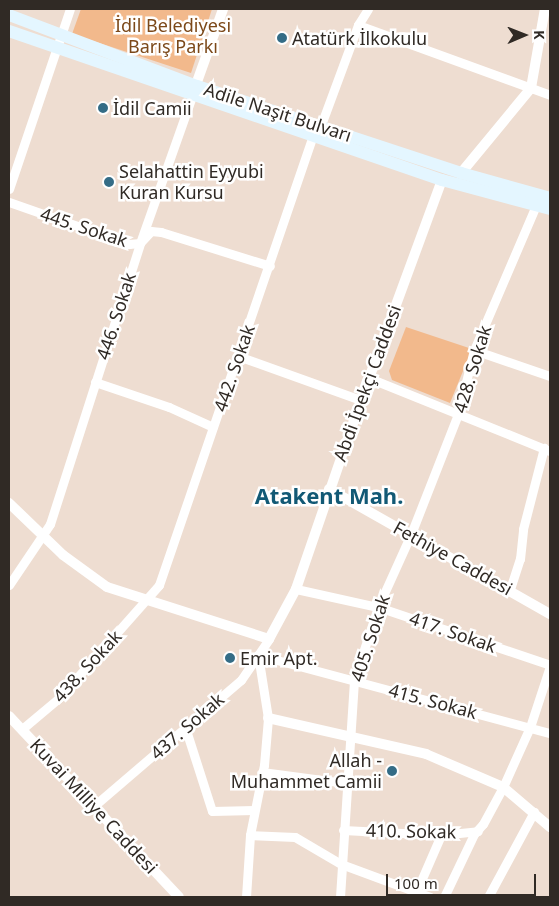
<!DOCTYPE html>
<meta charset="utf-8">
<style>
body{margin:0}
#map{position:relative;width:559px;height:906px;overflow:hidden;background:#eeddd1;font-family:"Noto Sans",sans-serif}
div>[style]{position:absolute}
.green>*{inset:0;background:#f2b98c}
.minor>*{height:9px;margin:-4.5px;padding:0 4.5px;transform-origin:4.5px;border-radius:4.5px;background:#fff}
.tertiary>*{height:10px;margin:-5px;padding:0 5px;transform-origin:5px;border-radius:5px;background:#fff}
.secondary>*{height:12px;margin:-6px;padding:0 6px;transform-origin:6px;border-radius:6px;background:#e4f6ff}
.dots>*{width:14px;height:14px;translate:-50% -50%;box-sizing:border-box;border:2px solid #fff;border-radius:50%}
span{translate:-50% -50%;white-space:nowrap;text-align:center;line-height:1.15;-webkit-text-stroke:5px #fff;paint-order:stroke}
.park-label{font-size:18px;color:#7c491a}
.poi-label{font-size:18px;color:#302a25}
.left{translate:0 -50%;text-align:left}
.right{translate:-100% -50%;text-align:right}
.street-label{font-size:18px;color:#302a25}
.district-label{font-size:22px;color:#125975;font-weight:700}
.frame{position:absolute;inset:0;border:10px solid #302a25;pointer-events:none}
.north{position:absolute;left:499px;top:10px;width:50px;height:50px;-webkit-text-stroke:4px #fff;paint-order:stroke;rotate:89deg;font-size:14px;font-weight:700;line-height:20px;text-align:center;color:#302a25}
.north::after{content:'';display:block;margin:auto;width:18px;height:22px;background:#302a25;clip-path:polygon(50% 0,100% 100%,50% 72%,0 100%)}
.scale{position:absolute;left:386px;top:874px;width:150px;height:22px;box-sizing:border-box;border:2px solid #302a25;border-top:0;padding-left:6px;font-size:15px;line-height:18px;white-space:nowrap;color:#302a25;-webkit-text-stroke:4px #fff;paint-order:stroke}
</style>
<div id="map">
<div class="green">
<i style="clip-path:polygon(81px 9px,212px 9px,191px 73px,72px 34px)"></i>
<i style="clip-path:polygon(406px 327px,472px 349px,450px 403px,392px 380px,389px 371px)"></i>
</div>
<div class="minor">
<i style="left:358px;top:25px;width:204px;rotate:20deg"></i>
<i style="left:321px;top:125px;width:107px;rotate:-69.7deg"></i>
<i style="left:358px;top:25px;width:19px;rotate:-58deg"></i>
<i style="left:9px;top:189px;width:190px;rotate:-71.3deg"></i>
<i style="left:9px;top:202px;width:127px;rotate:19.3deg"></i>
<i style="left:129px;top:244px;width:11px;rotate:-5deg"></i>
<i style="left:140px;top:243px;width:16px;rotate:-47deg"></i>
<i style="left:151px;top:231px;width:10px;rotate:6deg"></i>
<i style="left:161px;top:232px;width:114px;rotate:17.3deg"></i>
<i style="left:474px;top:350px;width:80px;rotate:18.9deg"></i>
<i style="left:238px;top:356px;width:131px;rotate:19.7deg"></i>
<i style="left:369px;top:378px;width:195px;rotate:22deg"></i>
<i style="left:95px;top:382px;width:78px;rotate:18.7deg"></i>
<i style="left:169px;top:407px;width:48px;rotate:24.4deg"></i>
<i style="left:9px;top:585px;width:73px;rotate:-56.1deg"></i>
<i style="left:50px;top:524px;width:295px;rotate:-72.2deg"></i>
<i style="left:140px;top:243px;width:156px;rotate:-70.5deg"></i>
<i style="left:296px;top:589px;width:84px;rotate:12.4deg"></i>
<i style="left:378px;top:607px;width:182px;rotate:18.6deg"></i>
<i style="left:510px;top:589px;width:32px;rotate:-72deg"></i>
<i style="left:520px;top:559px;width:30px;rotate:-84deg"></i>
<i style="left:523px;top:529px;width:84px;rotate:-75.5deg"></i>
<i style="left:185px;top:727px;width:88px;rotate:72.2deg"></i>
<i style="left:212px;top:811px;width:42px;rotate:-1.4deg"></i>
<i style="left:22px;top:729px;width:48px;rotate:-40deg"></i>
<i style="left:59px;top:698px;width:151px;rotate:-48.5deg"></i>
<i style="left:159px;top:585px;width:476px;rotate:-71.1deg"></i>
<i style="left:262px;top:772px;width:85px;rotate:7.5deg"></i>
<i style="left:95px;top:805px;width:192px;rotate:-40.6deg"></i>
<i style="left:241px;top:680px;width:50px;rotate:-55.7deg"></i>
<i style="left:343px;top:830px;width:98px;rotate:2.9deg"></i>
<i style="left:441px;top:835px;width:37px;rotate:-6deg"></i>
<i style="left:250px;top:835px;width:45px;rotate:2.5deg"></i>
<i style="left:295px;top:837px;width:53px;rotate:30.4deg"></i>
<i style="left:341px;top:864px;width:95px;rotate:20.3deg"></i>
<i style="left:246px;top:897px;width:62px;rotate:-86.3deg"></i>
<i style="left:250px;top:835px;width:71px;rotate:-78.7deg"></i>
<i style="left:264px;top:765px;width:47px;rotate:-85.1deg"></i>
<i style="left:268px;top:718px;width:64px;rotate:-99deg"></i>
<i style="left:258px;top:655px;width:302px;rotate:15deg"></i>
<i style="left:340px;top:897px;width:217px;rotate:-86.3deg"></i>
<i style="left:354px;top:680px;width:77px;rotate:-71.8deg"></i>
<i style="left:378px;top:607px;width:80px;rotate:-65.7deg"></i>
<i style="left:411px;top:534px;width:129px;rotate:-68.6deg"></i>
<i style="left:458px;top:414px;width:66px;rotate:-76deg"></i>
<i style="left:474px;top:350px;width:158px;rotate:-66.8deg"></i>
<i style="left:414px;top:897px;width:68px;rotate:-66.5deg"></i>
<i style="left:444px;top:897px;width:70px;rotate:-64.5deg"></i>
<i style="left:474px;top:834px;width:13px;rotate:-48deg"></i>
<i style="left:483px;top:824px;width:42px;rotate:-61.6deg"></i>
<i style="left:503px;top:787px;width:66px;rotate:-65.8deg"></i>
<i style="left:530px;top:727px;width:64px;rotate:-71.8deg"></i>
<i style="left:488px;top:897px;width:97px;rotate:-61.6deg"></i>
</div>
<div class="tertiary">
<i style="left:193px;top:93px;width:89px;rotate:-70.3deg"></i>
<i style="left:461px;top:173px;width:110px;rotate:-50.5deg"></i>
<i style="left:531px;top:88px;width:80px;rotate:-80deg"></i>
<i style="left:329px;top:489px;width:254px;rotate:29.5deg"></i>
<i style="left:9px;top:503px;width:75px;rotate:43.9deg"></i>
<i style="left:63px;top:555px;width:54px;rotate:36deg"></i>
<i style="left:107px;top:587px;width:170px;rotate:17.8deg"></i>
<i style="left:269px;top:639px;width:57px;rotate:-61.6deg"></i>
<i style="left:296px;top:589px;width:200px;rotate:-71deg"></i>
<i style="left:361px;top:400px;width:234px;rotate:-69.8deg"></i>
<i style="left:9px;top:716px;width:248px;rotate:46.8deg"></i>
<i style="left:268px;top:718px;width:162px;rotate:12.8deg"></i>
<i style="left:426px;top:754px;width:84px;rotate:23.2deg"></i>
<i style="left:503px;top:787px;width:62px;rotate:40.4deg"></i>
</div>
<div class="secondary">
<i style="left:9px;top:15px;width:201px;rotate:20.7deg"></i>
<i style="left:197px;top:86px;width:278px;rotate:18.2deg"></i>
<i style="left:461px;top:173px;width:92px;rotate:15.7deg"></i>
<i style="left:9px;top:31px;width:458px;rotate:19deg"></i>
<i style="left:442px;top:180px;width:112px;rotate:15deg"></i>
</div>
<div class="dots">
<i style="left:282px;top:38px;background:#346c86"></i>
<i style="left:103px;top:108px;background:#346c86"></i>
<i style="left:109px;top:182px;background:#346c86"></i>
<i style="left:230px;top:658px;background:#346c86"></i>
<i style="left:392px;top:771px;background:#346c86"></i>
</div>
<div class="park-label">
<span style="left:173px;top:36px">İdil Belediyesi<br>Barış Parkı</span>
</div>
<div class="poi-label">
<span class="left" style="left:292px;top:38px">Atatürk İlkokulu</span>
<span class="left" style="left:113px;top:108px">İdil Camii</span>
<span class="left" style="left:119px;top:182px">Selahattin Eyyubi<br>Kuran Kursu</span>
<span class="left" style="left:240px;top:658px">Emir Apt.</span>
<span class="right" style="left:382px;top:771px">Allah -<br>Muhammet Camii</span>
</div>
<div class="street-label">
<span style="left:278px;top:112px;rotate:18deg">Adile Naşit Bulvarı</span>
<span style="left:84px;top:227px;rotate:18deg">445. Sokak</span>
<span style="left:116px;top:316px;rotate:-72deg">446. Sokak</span>
<span style="left:234px;top:368px;rotate:-71deg">442. Sokak</span>
<span style="left:472px;top:369px;rotate:-73deg">428. Sokak</span>
<span style="left:367px;top:383px;rotate:-70deg">Abdi İpekçi Caddesi</span>
<span style="left:453px;top:558px;rotate:29deg">Fethiye Caddesi</span>
<span style="left:453px;top:632px;rotate:19deg">417. Sokak</span>
<span style="left:370px;top:638px;rotate:-72deg">405. Sokak</span>
<span style="left:87px;top:666px;rotate:-47deg">438. Sokak</span>
<span style="left:433px;top:701px;rotate:15deg">415. Sokak</span>
<span style="left:187px;top:726px;rotate:-41deg">437. Sokak</span>
<span style="left:94px;top:806px;rotate:47deg">Kuvai Milliye Caddesi</span>
<span style="left:411px;top:831px;rotate:1deg">410. Sokak</span>
</div>
<div class="district-label">
<span style="left:329px;top:496px">Atakent Mah.</span>
</div>
<div class="frame"></div>
<div class="north">K</div>
<div class="scale">100 m</div>
</div>
